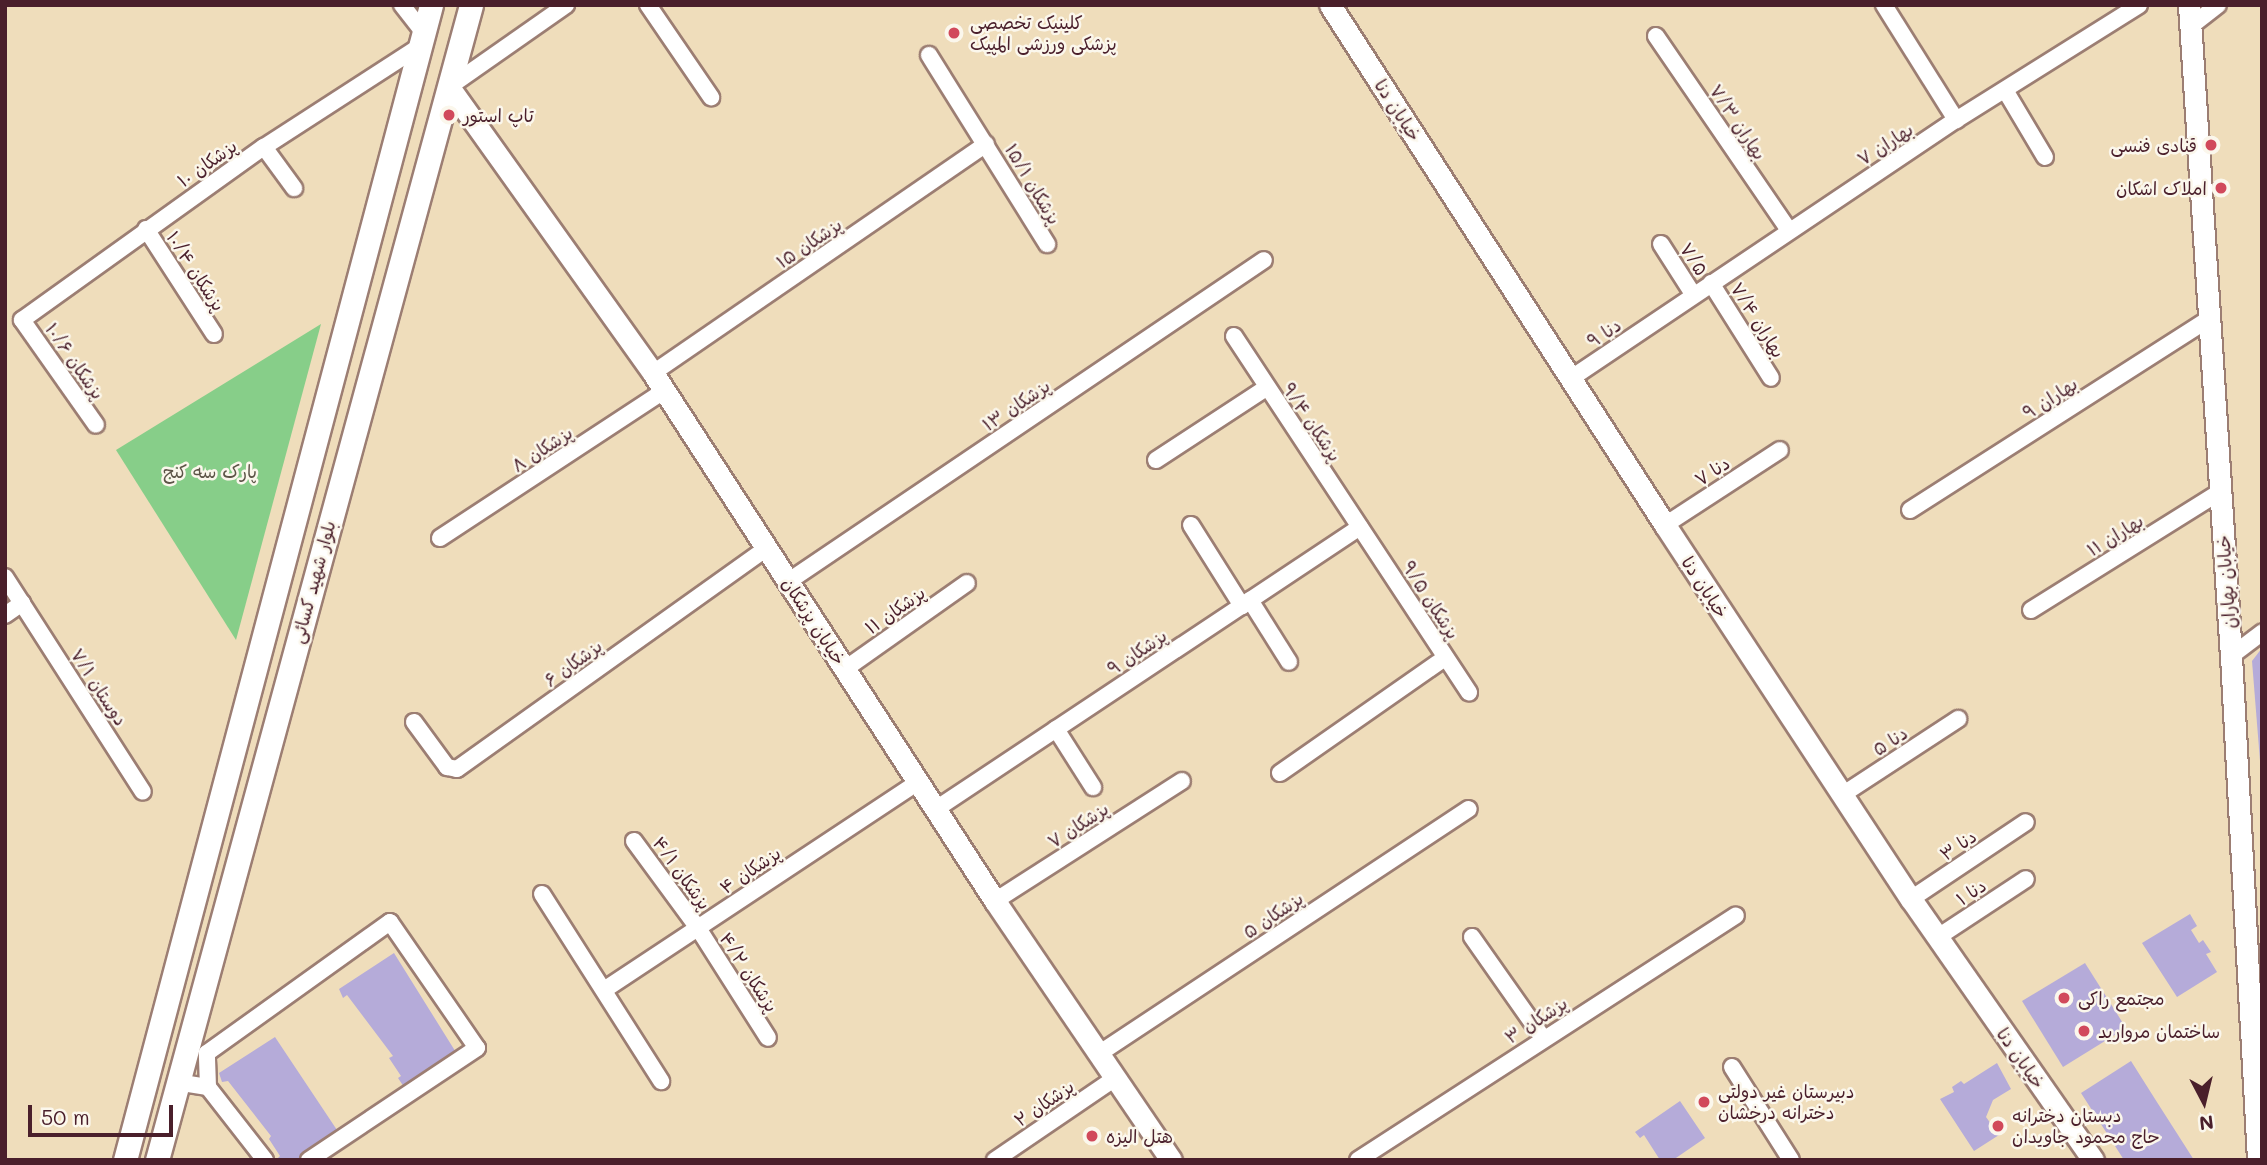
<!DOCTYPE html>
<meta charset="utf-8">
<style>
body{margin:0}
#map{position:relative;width:2267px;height:1165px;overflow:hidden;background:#efddbb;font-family:Mali,"Playpen Sans Arabic",sans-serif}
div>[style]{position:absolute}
.green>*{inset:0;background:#87ce89}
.building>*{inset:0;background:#b5abd9}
.roads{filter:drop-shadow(2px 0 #9c7e73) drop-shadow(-2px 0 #9c7e73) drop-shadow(0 2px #9c7e73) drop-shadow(0 -2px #9c7e73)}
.minor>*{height:16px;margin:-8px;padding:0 8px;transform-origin:8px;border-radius:8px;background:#fff}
.tertiary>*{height:21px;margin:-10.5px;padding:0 10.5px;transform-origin:10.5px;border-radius:10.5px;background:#fff}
.secondary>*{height:23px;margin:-11.5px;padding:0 11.5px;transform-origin:11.5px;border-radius:11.5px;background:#fff}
.dots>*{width:19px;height:19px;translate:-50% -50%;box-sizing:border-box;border:4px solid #fbf7ec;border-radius:50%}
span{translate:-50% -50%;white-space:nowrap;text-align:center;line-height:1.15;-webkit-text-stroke:5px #fbf7ec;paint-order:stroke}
.poi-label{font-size:18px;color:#4a1f2b}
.left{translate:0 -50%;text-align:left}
.right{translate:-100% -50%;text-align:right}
.street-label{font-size:18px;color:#4a1f2b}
.park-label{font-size:18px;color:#5c5447}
.frame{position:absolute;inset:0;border:7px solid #4a1f2b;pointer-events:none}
.north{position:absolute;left:2169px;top:1067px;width:70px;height:70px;-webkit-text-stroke:5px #fbf7ec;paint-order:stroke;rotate:173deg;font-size:19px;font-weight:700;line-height:28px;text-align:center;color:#4a1f2b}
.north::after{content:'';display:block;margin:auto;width:24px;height:32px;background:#4a1f2b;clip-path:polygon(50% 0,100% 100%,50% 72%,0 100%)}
.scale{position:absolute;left:28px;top:1105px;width:145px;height:32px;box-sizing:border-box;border:4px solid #4a1f2b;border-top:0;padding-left:9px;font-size:21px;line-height:24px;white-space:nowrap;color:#4a1f2b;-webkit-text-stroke:5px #fbf7ec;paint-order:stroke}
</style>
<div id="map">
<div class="green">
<i style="clip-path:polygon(321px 324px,236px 640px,116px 450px)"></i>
</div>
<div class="building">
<i style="clip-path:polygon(2262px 648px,2262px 760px,2260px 761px,2252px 661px)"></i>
<i style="clip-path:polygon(2190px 914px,2197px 926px,2191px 930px,2199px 943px,2203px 940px,2211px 952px,2206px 954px,2217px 972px,2177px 997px,2142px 943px)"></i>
<i style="clip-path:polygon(394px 953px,457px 1054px,404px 1087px,398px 1078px,401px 1076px,389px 1058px,393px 1056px,347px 995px,343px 998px,339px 989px)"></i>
<i style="clip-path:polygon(2085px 963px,2126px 1028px,2063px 1067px,2022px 1001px)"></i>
<i style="clip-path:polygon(275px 1037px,339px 1133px,297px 1160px,276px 1160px,280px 1156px,269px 1139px,271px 1136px,228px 1081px,222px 1082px,219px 1073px)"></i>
<i style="clip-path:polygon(2131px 1061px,2155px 1099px,2194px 1160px,2124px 1160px,2081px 1093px)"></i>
<i style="clip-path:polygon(1997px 1063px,2011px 1089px,1993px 1100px,1986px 1117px,1999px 1135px,1974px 1151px,1940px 1099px,1954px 1092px,1952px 1087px,1961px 1081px,1964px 1084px)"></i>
<i style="clip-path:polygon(1680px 1101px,1705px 1138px,1673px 1160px,1660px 1160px,1644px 1135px,1640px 1138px,1635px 1132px)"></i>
</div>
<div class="roads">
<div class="minor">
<i style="left:402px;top:5px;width:36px;rotate:52deg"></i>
<i style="left:648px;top:5px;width:112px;rotate:55.6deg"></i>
<i style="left:1884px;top:5px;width:136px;rotate:57.9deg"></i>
<i style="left:2191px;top:26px;width:34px;rotate:-38deg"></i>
<i style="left:1656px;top:36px;width:235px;rotate:55.6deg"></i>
<i style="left:929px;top:55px;width:223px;rotate:58deg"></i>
<i style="left:449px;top:87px;width:143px;rotate:-35deg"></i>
<i style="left:2005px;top:90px;width:78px;rotate:59.2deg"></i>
<i style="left:264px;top:147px;width:51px;rotate:53.8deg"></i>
<i style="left:146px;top:229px;width:125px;rotate:57.1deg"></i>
<i style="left:1661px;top:244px;width:59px;rotate:57.4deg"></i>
<i style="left:1711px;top:283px;width:112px;rotate:57.7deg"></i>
<i style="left:22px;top:320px;width:297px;rotate:-35.6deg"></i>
<i style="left:264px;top:147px;width:186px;rotate:-32.9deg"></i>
<i style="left:22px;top:320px;width:128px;rotate:54.8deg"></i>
<i style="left:1234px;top:336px;width:427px;rotate:56.6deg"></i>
<i style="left:653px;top:373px;width:404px;rotate:-34.5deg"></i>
<i style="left:1573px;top:377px;width:461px;rotate:-33.9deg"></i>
<i style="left:1956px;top:120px;width:216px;rotate:-32.1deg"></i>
<i style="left:1156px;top:460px;width:131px;rotate:-33.2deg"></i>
<i style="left:1910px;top:510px;width:356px;rotate:-32.6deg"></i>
<i style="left:1191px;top:525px;width:96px;rotate:57.8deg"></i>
<i style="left:1665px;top:525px;width:137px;rotate:-33.1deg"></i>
<i style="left:440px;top:538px;width:268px;rotate:-33.3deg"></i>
<i style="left:5px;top:577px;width:255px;rotate:57.3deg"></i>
<i style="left:789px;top:581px;width:573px;rotate:-34.05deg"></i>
<i style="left:1250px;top:600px;width:73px;rotate:57.8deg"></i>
<i style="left:2031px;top:610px;width:223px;rotate:-32deg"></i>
<i style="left:5px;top:615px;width:21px;rotate:-35deg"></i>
<i style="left:2231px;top:656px;width:39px;rotate:-37deg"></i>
<i style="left:845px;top:669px;width:149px;rotate:-35.2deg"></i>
<i style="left:414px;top:722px;width:56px;rotate:53.7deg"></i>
<i style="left:447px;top:767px;width:10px;rotate:11deg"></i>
<i style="left:457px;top:769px;width:381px;rotate:-35.5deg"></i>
<i style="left:1056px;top:729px;width:69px;rotate:57.5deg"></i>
<i style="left:1280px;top:773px;width:201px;rotate:-34.9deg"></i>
<i style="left:1842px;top:795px;width:139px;rotate:-33.2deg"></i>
<i style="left:936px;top:809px;width:509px;rotate:-33.63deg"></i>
<i style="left:634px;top:841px;width:108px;rotate:53.7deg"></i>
<i style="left:698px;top:928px;width:130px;rotate:57.5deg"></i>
<i style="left:542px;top:894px;width:222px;rotate:57.5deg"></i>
<i style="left:1911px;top:899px;width:138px;rotate:-33.8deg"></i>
<i style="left:995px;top:901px;width:222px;rotate:-32.7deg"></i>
<i style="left:1472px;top:937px;width:123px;rotate:54.9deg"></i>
<i style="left:1938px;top:937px;width:105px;rotate:-33.4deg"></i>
<i style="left:604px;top:990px;width:377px;rotate:-33.5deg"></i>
<i style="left:1100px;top:1053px;width:442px;rotate:-33.5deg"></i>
<i style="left:1732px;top:1067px;width:110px;rotate:57.6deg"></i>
<i style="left:176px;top:1082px;width:32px;rotate:9deg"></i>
<i style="left:265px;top:1160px;width:93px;rotate:-128deg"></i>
<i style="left:208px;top:1087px;width:34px;rotate:-92deg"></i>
<i style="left:207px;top:1053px;width:225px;rotate:-35.6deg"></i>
<i style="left:390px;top:922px;width:153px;rotate:55.4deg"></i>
<i style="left:477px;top:1048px;width:202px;rotate:146.3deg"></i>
<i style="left:995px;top:1160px;width:145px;rotate:-34.3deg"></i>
<i style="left:1358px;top:1160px;width:450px;rotate:-32.9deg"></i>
</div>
<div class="tertiary">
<i style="left:1330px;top:5px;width:619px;rotate:57.21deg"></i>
<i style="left:1665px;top:525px;width:448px;rotate:56.7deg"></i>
<i style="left:1911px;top:899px;width:318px;rotate:55.1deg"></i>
<i style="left:2189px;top:5px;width:652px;rotate:86.31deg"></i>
<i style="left:2231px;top:656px;width:505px;rotate:86.93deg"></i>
<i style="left:449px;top:87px;width:351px;rotate:54.5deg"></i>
<i style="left:653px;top:373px;width:629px;rotate:57.07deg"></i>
<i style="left:995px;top:901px;width:313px;rotate:55.8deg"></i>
</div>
<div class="secondary">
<i style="left:125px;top:1160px;width:1195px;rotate:-75.16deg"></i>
<i style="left:157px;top:1160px;width:1197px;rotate:-74.79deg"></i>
</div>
</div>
<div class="dots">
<i style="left:954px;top:33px;background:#d1495b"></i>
<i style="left:449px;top:115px;background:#d1495b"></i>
<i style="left:2211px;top:145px;background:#d1495b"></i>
<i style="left:2221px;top:188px;background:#d1495b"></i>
<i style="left:2064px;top:998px;background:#d1495b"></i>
<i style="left:2084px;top:1031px;background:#d1495b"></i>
<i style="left:1704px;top:1102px;background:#d1495b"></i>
<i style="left:1998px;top:1126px;background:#d1495b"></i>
<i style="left:1092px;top:1136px;background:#d1495b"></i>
</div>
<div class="poi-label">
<span class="left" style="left:970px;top:33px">کلینیک تخصصی<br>پزشکی ورزشی المپیک</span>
<span class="left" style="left:463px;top:115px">تاپ استور</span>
<span class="right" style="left:2197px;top:145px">قنادی فنسی</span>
<span class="right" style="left:2207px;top:188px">املاک اشکان</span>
<span class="left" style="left:2078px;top:998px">مجتمع راکی</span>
<span class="left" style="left:2098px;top:1031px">ساختمان مروارید</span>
<span class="left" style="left:1718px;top:1102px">دبیرستان غیر دولتی<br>دخترانه درخشان</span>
<span class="left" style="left:2012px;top:1126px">دبستان دخترانه<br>حاج محمود جاویدان</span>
<span class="left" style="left:1106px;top:1136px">هتل الیزه</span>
</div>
<div class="street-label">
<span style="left:1398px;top:110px;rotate:57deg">خیابان دنا</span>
<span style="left:1738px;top:122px;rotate:56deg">۷/۳ بهاران</span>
<span style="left:1885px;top:144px;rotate:-33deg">۷ بهاران</span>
<span style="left:207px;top:163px;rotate:-35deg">۱۰ پزشکان</span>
<span style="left:1033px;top:184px;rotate:59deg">۱۵/۱ پزشکان</span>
<span style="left:809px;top:243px;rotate:-34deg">۱۵ پزشکان</span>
<span style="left:1694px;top:259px;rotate:57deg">۷/۵</span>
<span style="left:196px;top:271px;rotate:57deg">۱۰/۴ پزشکان</span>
<span style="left:1758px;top:320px;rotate:58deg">۷/۴ بهاران</span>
<span style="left:1604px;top:333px;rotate:-34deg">۹ دنا</span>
<span style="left:75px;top:361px;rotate:55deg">۱۰/۶ پزشکان</span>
<span style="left:2050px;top:398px;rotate:-33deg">۹ بهاران</span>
<span style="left:1016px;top:405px;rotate:-34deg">۱۳ پزشکان</span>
<span style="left:1312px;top:422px;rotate:56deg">۹/۴ پزشکان</span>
<span style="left:542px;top:449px;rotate:-33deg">۸ پزشکان</span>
<span style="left:1712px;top:471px;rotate:-33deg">۷ دنا</span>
<span style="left:2115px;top:535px;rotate:-32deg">۱۱ بهاران</span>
<span style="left:313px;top:582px;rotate:-75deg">بلوار شهید کسائی</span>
<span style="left:2226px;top:582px;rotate:-94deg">خیابان بهاران</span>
<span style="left:1705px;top:587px;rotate:57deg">خیابان دنا</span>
<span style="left:1431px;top:600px;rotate:57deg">۹/۵ پزشکان</span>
<span style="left:895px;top:610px;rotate:-35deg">۱۱ پزشکان</span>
<span style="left:814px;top:621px;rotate:57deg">خیابان پزشکان</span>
<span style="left:1137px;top:652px;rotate:-34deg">۹ پزشکان</span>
<span style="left:573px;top:663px;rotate:-36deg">۶ پزشکان</span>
<span style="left:99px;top:687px;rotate:57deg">۷/۱ دوستان</span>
<span style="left:1890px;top:741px;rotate:-33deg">۵ دنا</span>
<span style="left:1078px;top:825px;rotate:-33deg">۷ پزشکان</span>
<span style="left:1958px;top:845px;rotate:-34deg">۳ دنا</span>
<span style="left:750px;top:870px;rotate:-34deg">۴ پزشکان</span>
<span style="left:682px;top:873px;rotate:54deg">۴/۱ پزشکان</span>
<span style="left:1971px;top:892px;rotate:-34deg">۱ دنا</span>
<span style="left:1273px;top:915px;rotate:-34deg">۵ پزشکان</span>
<span style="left:749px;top:972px;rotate:57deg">۴/۲ پزشکان</span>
<span style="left:1536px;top:1020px;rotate:-33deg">۳ پزشکان</span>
<span style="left:2021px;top:1058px;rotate:55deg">خیابان دنا</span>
<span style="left:1044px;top:1103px;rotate:-34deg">۲ پزشکان</span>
</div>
<div class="park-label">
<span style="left:210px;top:471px">پارک سه کنج</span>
</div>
<div class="frame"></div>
<div class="north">N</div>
<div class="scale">50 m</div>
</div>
